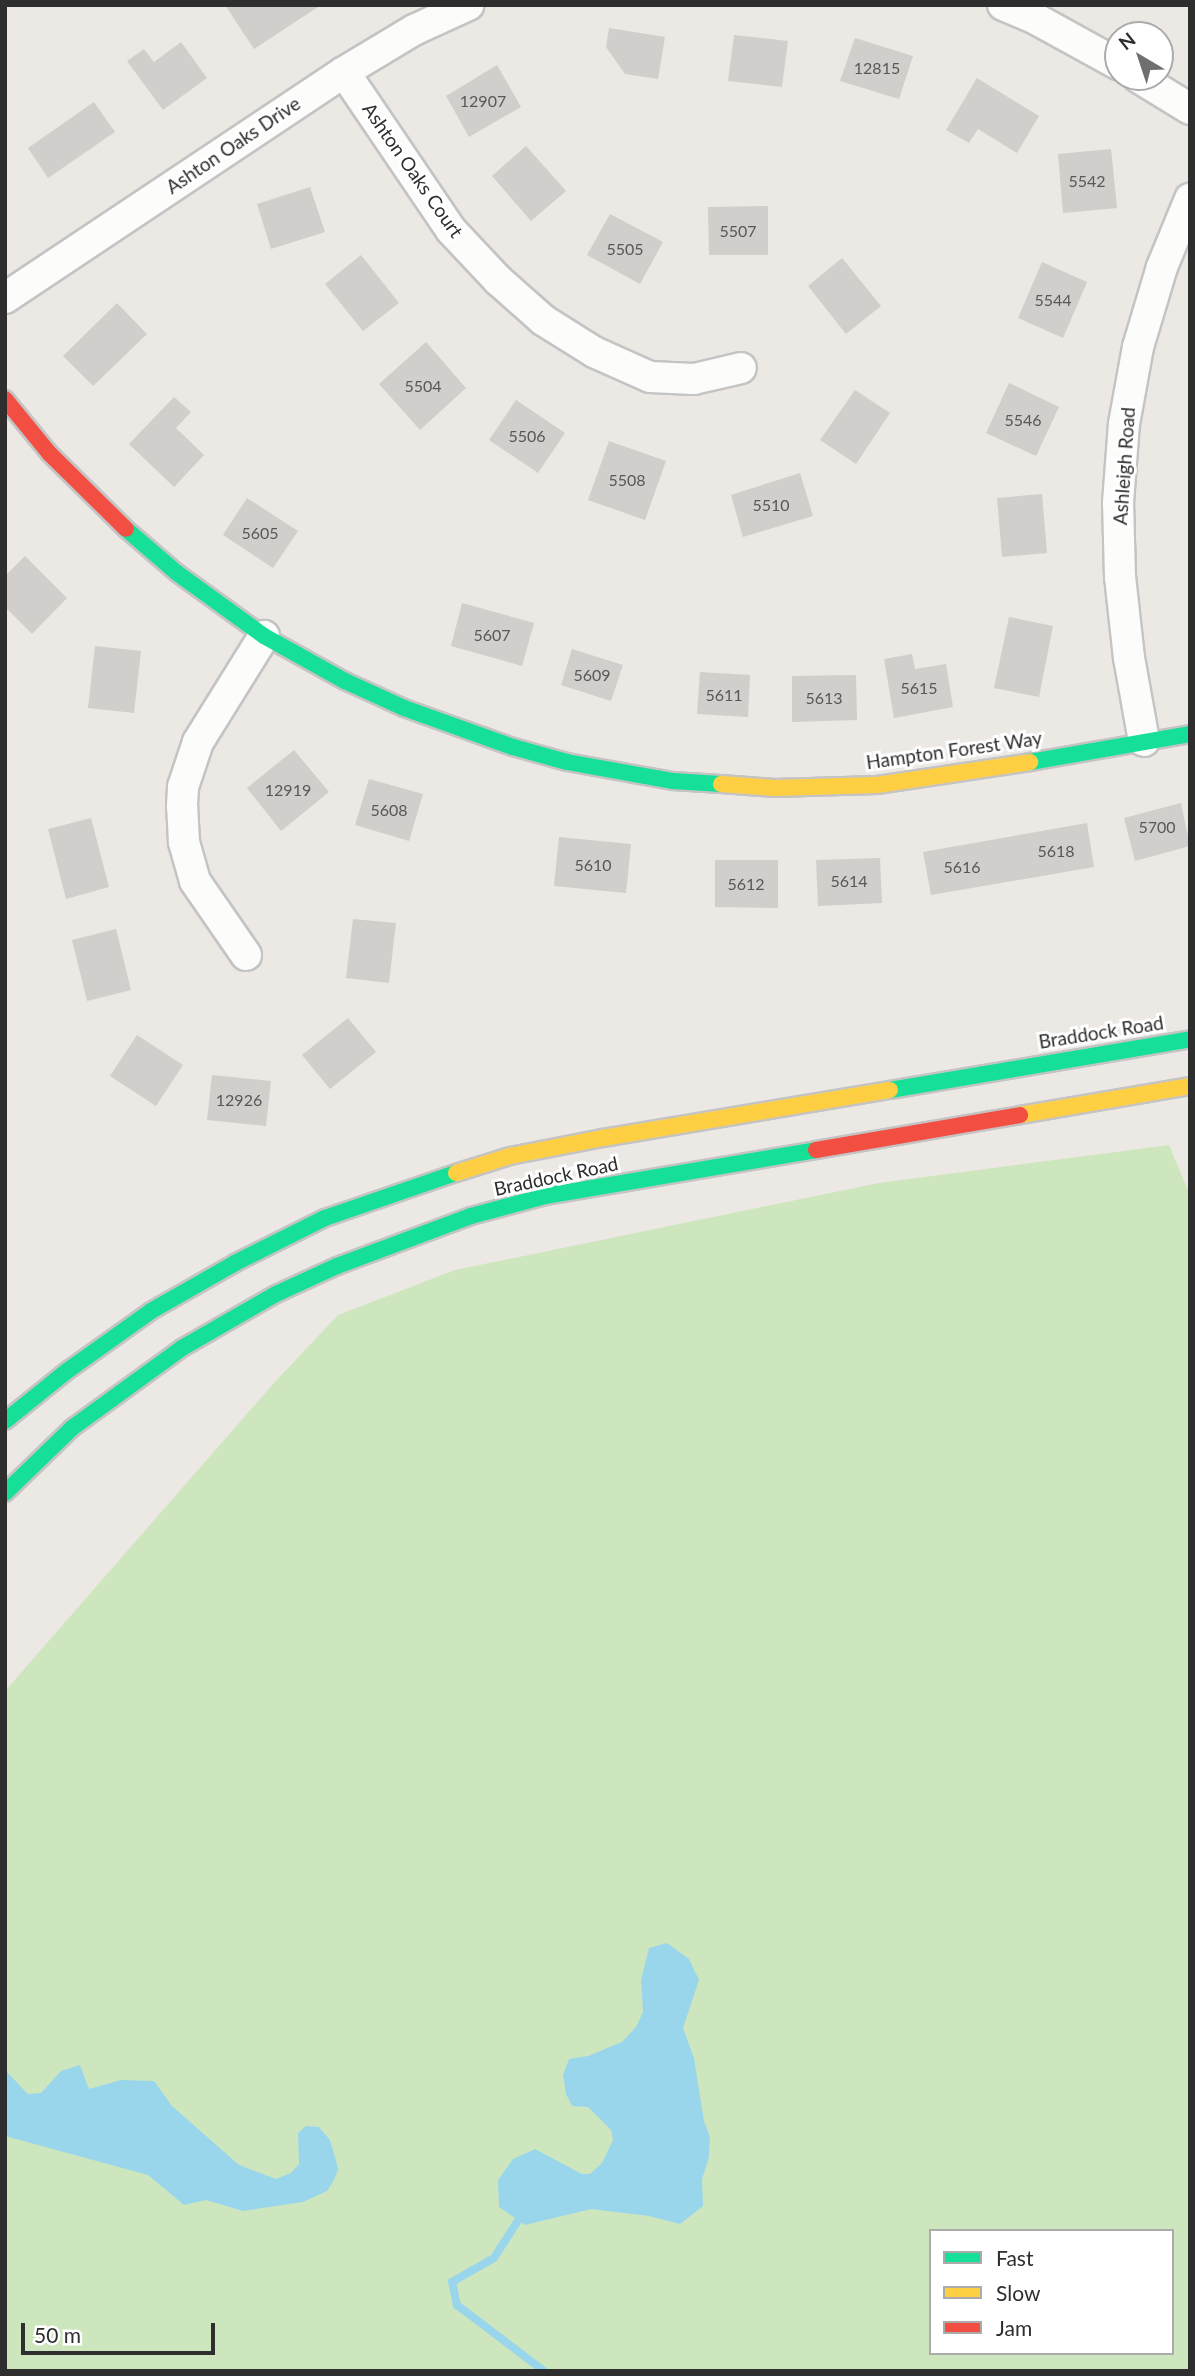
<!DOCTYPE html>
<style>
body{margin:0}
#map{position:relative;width:1195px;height:2376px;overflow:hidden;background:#ece8e4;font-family:Lato,sans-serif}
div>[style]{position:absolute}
.green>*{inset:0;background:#cee6be}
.water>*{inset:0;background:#99d6ec}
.stream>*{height:8px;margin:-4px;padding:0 4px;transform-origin:4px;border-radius:4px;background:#99d6ec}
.building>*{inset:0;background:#d1cecb}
.roads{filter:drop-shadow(2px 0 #c5c4c5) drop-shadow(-2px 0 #c5c4c5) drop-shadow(0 2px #c5c4c5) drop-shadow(0 -2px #c5c4c5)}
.street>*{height:30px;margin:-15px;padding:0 15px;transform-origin:15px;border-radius:15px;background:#fcfcfb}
.fast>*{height:16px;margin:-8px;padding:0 8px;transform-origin:8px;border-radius:8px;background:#16e098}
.slow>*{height:16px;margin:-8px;padding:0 8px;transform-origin:8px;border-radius:8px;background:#ffcf43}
.jam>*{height:16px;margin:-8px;padding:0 8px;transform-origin:8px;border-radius:8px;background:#f24e42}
span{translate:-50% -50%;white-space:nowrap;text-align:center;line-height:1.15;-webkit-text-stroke:6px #fff;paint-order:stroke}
.number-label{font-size:16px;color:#585857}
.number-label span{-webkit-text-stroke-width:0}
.street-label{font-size:19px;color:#2e2e2e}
.frame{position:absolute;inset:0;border:7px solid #2e2e2e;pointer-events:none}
.legend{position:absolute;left:929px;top:2229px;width:245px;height:126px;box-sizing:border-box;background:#fff;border:2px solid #ababab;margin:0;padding:9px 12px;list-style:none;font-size:21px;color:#2e2e2e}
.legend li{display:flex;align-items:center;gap:14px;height:35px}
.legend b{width:35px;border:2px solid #ababab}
.north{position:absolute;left:1104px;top:21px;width:70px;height:70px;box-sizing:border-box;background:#fff;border:2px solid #ababab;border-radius:50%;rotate:321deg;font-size:19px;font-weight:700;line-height:28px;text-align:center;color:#2e2e2e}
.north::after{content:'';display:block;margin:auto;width:24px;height:32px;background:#706f6e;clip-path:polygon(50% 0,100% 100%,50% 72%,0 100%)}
.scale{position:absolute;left:21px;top:2323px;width:194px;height:32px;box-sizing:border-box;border:4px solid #2e2e2e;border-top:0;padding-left:9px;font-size:21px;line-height:24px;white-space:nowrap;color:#2e2e2e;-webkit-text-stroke:5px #fff;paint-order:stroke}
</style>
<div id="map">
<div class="green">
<i style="clip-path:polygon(evenodd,1169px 1145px,1190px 1195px,1190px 2371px,5px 2371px,5px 1691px,273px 1384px,338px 1315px,455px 1270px,879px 1183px,1169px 1145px,931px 2231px,1172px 2231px,1172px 2353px,931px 2353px,931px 2231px)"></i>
</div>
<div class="water">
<i style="clip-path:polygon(667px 1943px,689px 1959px,699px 1980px,683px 2028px,694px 2058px,704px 2121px,710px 2137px,709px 2157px,702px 2179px,703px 2206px,680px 2224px,649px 2216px,591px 2209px,525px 2225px,499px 2207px,498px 2180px,513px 2159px,535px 2149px,582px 2174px,590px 2174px,602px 2163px,613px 2140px,611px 2130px,588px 2107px,572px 2106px,566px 2094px,563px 2075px,569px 2059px,588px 2056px,622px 2042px,636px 2027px,643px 2012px,641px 1980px,649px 1948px)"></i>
<i style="clip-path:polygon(80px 2065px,89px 2089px,121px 2080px,154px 2081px,172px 2106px,239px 2165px,276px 2179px,291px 2173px,299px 2164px,298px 2133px,306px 2126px,319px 2127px,330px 2140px,336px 2160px,338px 2170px,334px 2180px,327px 2191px,303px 2202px,243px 2211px,206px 2200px,184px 2205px,148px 2175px,5px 2136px,5px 2070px,28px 2094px,41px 2093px,61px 2071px)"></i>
</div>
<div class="stream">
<i style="left:519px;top:2219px;width:46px;rotate:122.7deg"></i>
<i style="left:494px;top:2258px;width:48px;rotate:150.3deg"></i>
<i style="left:452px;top:2282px;width:24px;rotate:78deg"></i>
<i style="left:457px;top:2305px;width:109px;rotate:37.2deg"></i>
</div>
<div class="building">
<i style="clip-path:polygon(225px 5px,321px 5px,254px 49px)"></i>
<i style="clip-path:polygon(609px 28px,665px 37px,658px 79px,625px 74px,606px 47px)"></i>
<i style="clip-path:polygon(734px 35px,788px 41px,782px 87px,728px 81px)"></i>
<i style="clip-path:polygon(855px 38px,913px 56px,899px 99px,840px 81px)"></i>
<i style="clip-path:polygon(181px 42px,207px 78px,163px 110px,127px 61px,144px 49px,154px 62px)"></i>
<i style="clip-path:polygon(497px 65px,521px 107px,469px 137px,446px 96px)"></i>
<i style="clip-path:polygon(977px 78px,1039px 116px,1017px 153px,978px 129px,969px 143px,946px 130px)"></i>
<i style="clip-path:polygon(94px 102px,115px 132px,48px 178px,28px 148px)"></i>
<i style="clip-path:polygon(526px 146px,566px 191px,531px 221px,492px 176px)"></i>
<i style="clip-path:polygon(1111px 149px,1117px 208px,1063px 213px,1058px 154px)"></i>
<i style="clip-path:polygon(310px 187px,325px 232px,271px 249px,257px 204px)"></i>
<i style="clip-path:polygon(768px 206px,768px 255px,709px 255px,708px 207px)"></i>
<i style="clip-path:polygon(610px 214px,663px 242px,640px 284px,587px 255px)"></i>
<i style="clip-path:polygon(361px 255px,399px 303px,363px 331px,325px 284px)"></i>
<i style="clip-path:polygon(842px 258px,881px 306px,846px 334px,808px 286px)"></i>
<i style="clip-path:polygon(1042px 262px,1087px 282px,1063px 338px,1018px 318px)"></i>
<i style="clip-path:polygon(117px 303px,147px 334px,93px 386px,63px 356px)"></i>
<i style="clip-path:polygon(426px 342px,466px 388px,420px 430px,379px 384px)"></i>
<i style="clip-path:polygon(1009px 383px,1059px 407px,1036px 456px,986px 433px)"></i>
<i style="clip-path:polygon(855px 390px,890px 413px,856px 464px,820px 440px)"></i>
<i style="clip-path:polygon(174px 397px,191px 412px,176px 428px,204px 455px,174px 487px,129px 444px)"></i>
<i style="clip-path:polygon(516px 400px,565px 433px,538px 473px,489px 440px)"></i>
<i style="clip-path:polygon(609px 441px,666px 461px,645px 520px,588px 500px)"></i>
<i style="clip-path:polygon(800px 473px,813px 516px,743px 537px,731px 495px)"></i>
<i style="clip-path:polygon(1042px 494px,1047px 553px,1002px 557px,997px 498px)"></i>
<i style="clip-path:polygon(247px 498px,298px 531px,273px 568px,223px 535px)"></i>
<i style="clip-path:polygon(25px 556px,67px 598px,32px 634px,5px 607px,5px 576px)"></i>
<i style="clip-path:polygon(462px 603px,534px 623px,522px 666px,451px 646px)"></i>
<i style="clip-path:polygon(1009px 617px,1053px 626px,1039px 697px,994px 688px)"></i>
<i style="clip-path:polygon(95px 646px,141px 651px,134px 713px,88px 708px)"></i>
<i style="clip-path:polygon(572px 649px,623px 665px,611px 701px,561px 685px)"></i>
<i style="clip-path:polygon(912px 654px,915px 669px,946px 664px,953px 707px,894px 718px,884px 659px)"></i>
<i style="clip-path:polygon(700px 672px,750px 675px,748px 717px,697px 714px)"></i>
<i style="clip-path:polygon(856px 675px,857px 720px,792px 722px,792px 676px)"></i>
<i style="clip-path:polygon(294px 750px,329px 792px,281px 831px,247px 788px)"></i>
<i style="clip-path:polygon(369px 779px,423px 794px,409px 841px,355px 825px)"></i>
<i style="clip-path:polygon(1181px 803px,1190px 846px,1135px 861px,1124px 818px)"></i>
<i style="clip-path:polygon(91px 818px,109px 887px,66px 899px,48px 829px)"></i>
<i style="clip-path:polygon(1087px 823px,1094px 867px,931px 895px,923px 852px)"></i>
<i style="clip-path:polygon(559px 837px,631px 844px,626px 893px,554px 886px)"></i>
<i style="clip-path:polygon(880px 858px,882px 903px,818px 906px,816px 860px)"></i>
<i style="clip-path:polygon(715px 860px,778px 860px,778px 908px,715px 907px)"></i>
<i style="clip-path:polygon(353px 919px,396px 923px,389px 983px,346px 978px)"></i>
<i style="clip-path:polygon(116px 929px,131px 990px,87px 1001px,72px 940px)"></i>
<i style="clip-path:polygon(348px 1018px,376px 1052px,330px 1089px,302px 1055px)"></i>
<i style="clip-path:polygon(137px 1035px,183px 1065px,156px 1106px,110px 1076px)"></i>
<i style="clip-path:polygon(212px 1075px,271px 1081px,266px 1126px,207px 1120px)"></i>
</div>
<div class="roads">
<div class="street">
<i style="left:1003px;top:5px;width:36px;rotate:23deg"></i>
<i style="left:1036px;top:19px;width:94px;rotate:28.8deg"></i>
<i style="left:344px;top:72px;width:191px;rotate:55.9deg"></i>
<i style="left:451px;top:230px;width:69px;rotate:46.8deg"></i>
<i style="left:498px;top:280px;width:60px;rotate:41.6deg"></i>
<i style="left:543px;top:320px;width:60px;rotate:32.1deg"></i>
<i style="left:594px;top:352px;width:61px;rotate:24.1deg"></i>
<i style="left:650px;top:377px;width:44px;rotate:2.6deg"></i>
<i style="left:694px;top:379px;width:48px;rotate:-13.2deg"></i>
<i style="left:1138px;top:77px;width:61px;rotate:31.6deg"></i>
<i style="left:5px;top:298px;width:407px;rotate:-33.7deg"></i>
<i style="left:344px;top:72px;width:82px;rotate:-31deg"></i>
<i style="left:414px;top:30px;width:60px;rotate:-24.8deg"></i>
<i style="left:1144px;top:741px;width:84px;rotate:-100.2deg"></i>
<i style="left:1129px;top:658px;width:81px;rotate:-96.3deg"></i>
<i style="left:1120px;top:577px;width:74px;rotate:-91.5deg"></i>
<i style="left:1118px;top:503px;width:79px;rotate:-85.7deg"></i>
<i style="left:1124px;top:424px;width:78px;rotate:-79.7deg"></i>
<i style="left:1138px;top:347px;width:84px;rotate:-73.3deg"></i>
<i style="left:1162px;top:267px;width:74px;rotate:-67.6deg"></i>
<i style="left:246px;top:955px;width:90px;rotate:-124.6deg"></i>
<i style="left:195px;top:881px;width:41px;rotate:-105.8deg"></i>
<i style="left:184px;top:842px;width:36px;rotate:-93deg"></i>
<i style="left:182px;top:806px;width:19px;rotate:-87deg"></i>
<i style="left:183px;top:787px;width:47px;rotate:-71.6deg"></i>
<i style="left:198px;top:742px;width:125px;rotate:-58.1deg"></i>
</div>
<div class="fast">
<i style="left:126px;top:529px;width:67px;rotate:40.8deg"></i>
<i style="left:177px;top:573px;width:107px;rotate:35.9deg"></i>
<i style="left:264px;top:636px;width:93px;rotate:29.1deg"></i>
<i style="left:345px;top:681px;width:65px;rotate:24.6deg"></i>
<i style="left:404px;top:708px;width:116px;rotate:19.7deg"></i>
<i style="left:513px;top:747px;width:56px;rotate:15.5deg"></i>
<i style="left:567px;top:762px;width:108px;rotate:10.2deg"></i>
<i style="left:673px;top:781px;width:48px;rotate:3.6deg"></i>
<i style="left:1030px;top:762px;width:162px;rotate:-9.9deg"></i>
<i style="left:890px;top:1090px;width:304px;rotate:-9.6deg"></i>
<i style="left:5px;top:1421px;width:80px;rotate:-38.9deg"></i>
<i style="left:67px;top:1371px;width:103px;rotate:-35.5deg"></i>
<i style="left:151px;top:1311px;width:97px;rotate:-29.7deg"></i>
<i style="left:235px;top:1263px;width:101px;rotate:-26.6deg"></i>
<i style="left:325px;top:1218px;width:139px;rotate:-19deg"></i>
<i style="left:5px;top:1493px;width:93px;rotate:-44.1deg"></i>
<i style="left:72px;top:1428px;width:136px;rotate:-36deg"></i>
<i style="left:182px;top:1348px;width:108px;rotate:-29.9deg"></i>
<i style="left:276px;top:1294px;width:67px;rotate:-24.7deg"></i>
<i style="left:337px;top:1266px;width:143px;rotate:-20.5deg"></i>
<i style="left:471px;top:1216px;width:77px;rotate:-15.1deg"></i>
<i style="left:545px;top:1196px;width:275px;rotate:-9.6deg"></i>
</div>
<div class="slow">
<i style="left:721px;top:784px;width:54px;rotate:4.2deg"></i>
<i style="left:775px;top:788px;width:102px;rotate:-1.7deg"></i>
<i style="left:877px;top:785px;width:155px;rotate:-8.5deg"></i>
<i style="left:1020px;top:1115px;width:172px;rotate:-9.7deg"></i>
<i style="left:456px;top:1173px;width:57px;rotate:-17.5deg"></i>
<i style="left:510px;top:1156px;width:95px;rotate:-11deg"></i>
<i style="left:603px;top:1138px;width:291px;rotate:-9.5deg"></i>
</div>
<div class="jam">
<i style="left:5px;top:399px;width:70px;rotate:50.8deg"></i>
<i style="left:49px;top:453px;width:108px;rotate:44.6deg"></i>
<i style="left:816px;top:1150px;width:207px;rotate:-9.7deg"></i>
</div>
</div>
<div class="number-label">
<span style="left:877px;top:68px">12815</span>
<span style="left:483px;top:101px">12907</span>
<span style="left:1087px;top:181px">5542</span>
<span style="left:738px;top:231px">5507</span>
<span style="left:625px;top:249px">5505</span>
<span style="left:1053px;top:300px">5544</span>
<span style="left:423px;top:386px">5504</span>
<span style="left:1023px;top:420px">5546</span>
<span style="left:527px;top:436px">5506</span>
<span style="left:627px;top:480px">5508</span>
<span style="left:771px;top:505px">5510</span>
<span style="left:260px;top:533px">5605</span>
<span style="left:492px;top:635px">5607</span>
<span style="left:592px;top:675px">5609</span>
<span style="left:919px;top:688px">5615</span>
<span style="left:724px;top:695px">5611</span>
<span style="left:824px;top:698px">5613</span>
<span style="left:288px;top:790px">12919</span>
<span style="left:389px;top:810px">5608</span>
<span style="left:1157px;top:827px">5700</span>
<span style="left:1056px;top:851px">5618</span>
<span style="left:593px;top:865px">5610</span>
<span style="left:962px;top:867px">5616</span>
<span style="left:849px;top:881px">5614</span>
<span style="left:746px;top:884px">5612</span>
<span style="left:239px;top:1100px">12926</span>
</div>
<div class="street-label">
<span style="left:233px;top:145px;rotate:-34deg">Ashton Oaks Drive</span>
<span style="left:413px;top:170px;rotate:55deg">Ashton Oaks Court</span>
<span style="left:1124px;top:466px;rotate:-86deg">Ashleigh Road</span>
<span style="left:954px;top:750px;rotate:-8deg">Hampton Forest Way</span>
<span style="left:1101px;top:1032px;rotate:-9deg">Braddock Road</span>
<span style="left:556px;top:1176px;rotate:-12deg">Braddock Road</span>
</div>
<div class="frame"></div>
<ul class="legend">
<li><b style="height:9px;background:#16e098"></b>Fast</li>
<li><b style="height:9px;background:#ffcf43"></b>Slow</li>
<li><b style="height:9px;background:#f24e42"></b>Jam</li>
</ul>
<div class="north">N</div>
<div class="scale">50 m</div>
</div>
